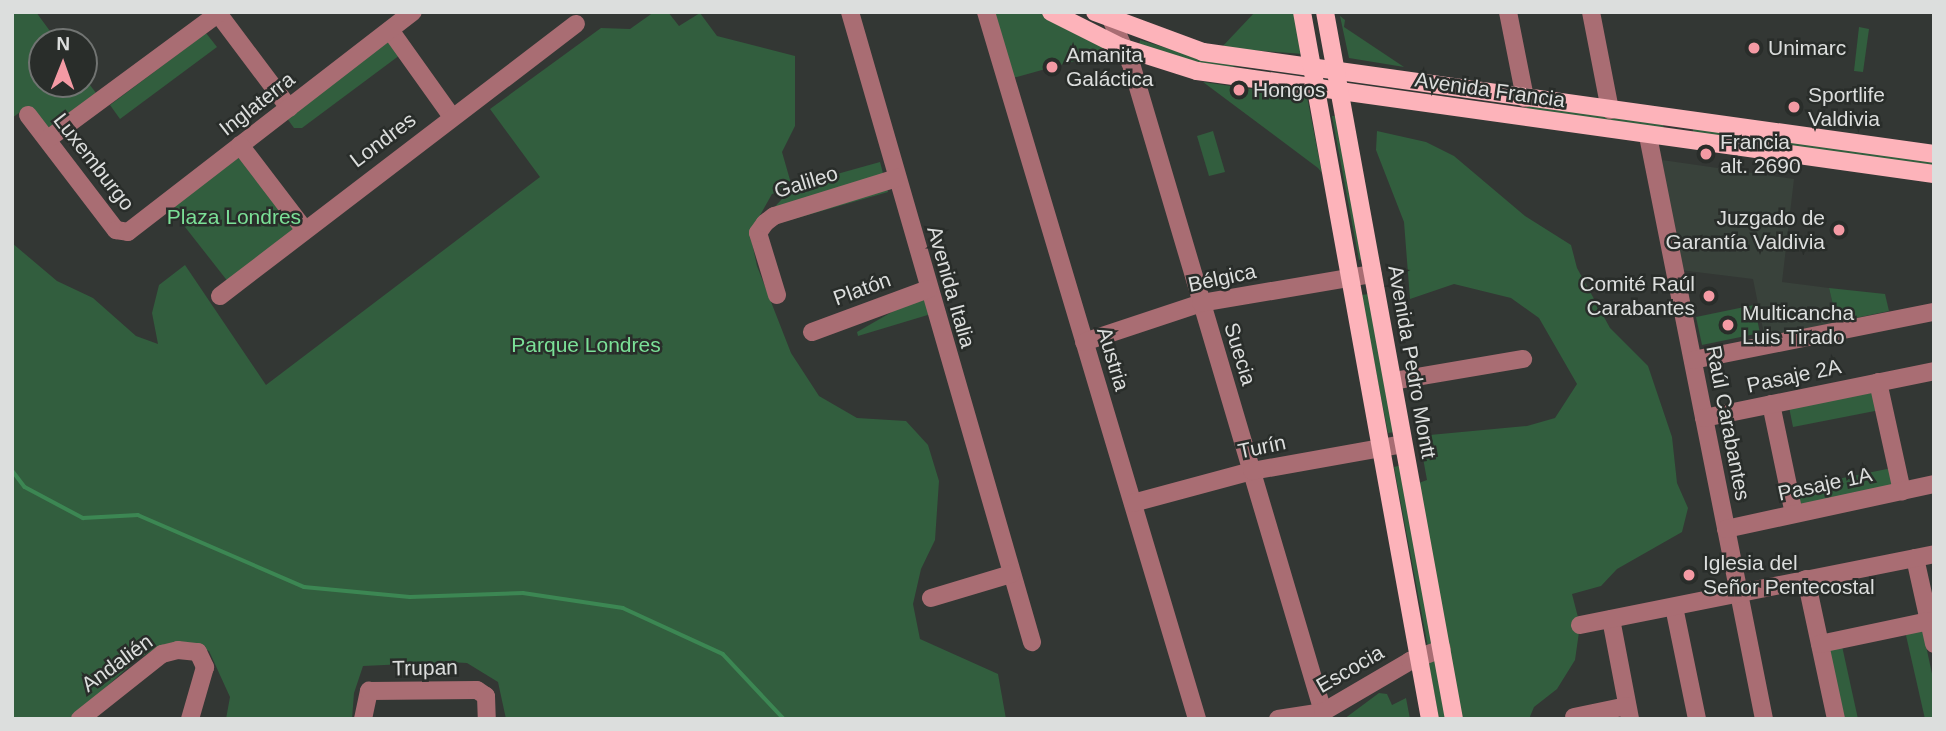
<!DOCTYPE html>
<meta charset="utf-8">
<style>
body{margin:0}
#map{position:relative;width:1946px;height:731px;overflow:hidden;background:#333734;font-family:Helvetica,sans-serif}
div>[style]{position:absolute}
.built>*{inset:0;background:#39423b}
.green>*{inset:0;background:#325e3e}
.stream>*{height:3.5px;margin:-1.75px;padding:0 1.75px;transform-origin:1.75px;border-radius:1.75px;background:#3c8753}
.minor>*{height:18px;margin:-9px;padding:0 9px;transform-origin:9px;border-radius:9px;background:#a96d73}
.major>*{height:18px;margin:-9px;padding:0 9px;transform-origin:9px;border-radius:9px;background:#fdb3ba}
.dots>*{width:19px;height:19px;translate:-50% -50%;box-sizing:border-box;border:4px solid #292d2a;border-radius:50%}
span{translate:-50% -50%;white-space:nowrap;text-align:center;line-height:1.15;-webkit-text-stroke:5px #292d2a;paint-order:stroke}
.poi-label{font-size:21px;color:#dcdedd}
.left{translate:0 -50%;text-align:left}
.right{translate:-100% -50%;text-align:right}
.street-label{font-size:21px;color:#dcdedd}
.park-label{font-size:21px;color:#7be097}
.frame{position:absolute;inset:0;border:14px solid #dcdedd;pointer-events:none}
.north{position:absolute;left:28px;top:28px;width:70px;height:70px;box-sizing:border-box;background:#292d2a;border:2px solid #717472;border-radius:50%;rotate:1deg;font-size:19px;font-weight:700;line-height:28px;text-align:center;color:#dcdedd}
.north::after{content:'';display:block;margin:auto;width:24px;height:32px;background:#f49aa4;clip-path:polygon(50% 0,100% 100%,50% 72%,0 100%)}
</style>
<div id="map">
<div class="built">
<i style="clip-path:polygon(1662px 160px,1794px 179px,1782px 282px,1829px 288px,1837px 322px,1765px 339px,1753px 279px,1680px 270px)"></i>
</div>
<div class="green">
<i style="clip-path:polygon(12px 12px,36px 12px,58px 42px,42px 42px,42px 84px,84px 84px,84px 77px,96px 93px,47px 129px,27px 107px,12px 118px)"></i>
<i style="clip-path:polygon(654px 12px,668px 12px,679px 26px,700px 13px,717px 36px,795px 56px,795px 126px,782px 152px,792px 187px,772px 194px,750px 233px,757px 266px,791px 353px,819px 396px,857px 418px,906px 421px,928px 445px,939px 481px,935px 540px,921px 569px,913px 604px,920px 639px,998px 674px,1006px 719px,506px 719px,498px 682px,467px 663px,449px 662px,363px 666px,354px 693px,352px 719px,226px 719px,230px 697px,209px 651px,188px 642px,162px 645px,136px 660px,71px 719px,12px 719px,12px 243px,57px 281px,93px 298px,136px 336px,158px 344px,152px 313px,159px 285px,185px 265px,266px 385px,540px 177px,490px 109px,601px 28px,630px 29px)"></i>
<i style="clip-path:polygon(993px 12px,1047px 12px,1114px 50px,1013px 78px)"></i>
<i style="clip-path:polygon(1255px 12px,1297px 12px,1303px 54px,1221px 48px)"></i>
<i style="clip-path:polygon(1340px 16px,1345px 20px,1344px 27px,1404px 67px,1349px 58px)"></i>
<i style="clip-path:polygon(1859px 27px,1869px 29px,1863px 72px,1854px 71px)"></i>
<i style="clip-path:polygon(206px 33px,217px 47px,120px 119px,110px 105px)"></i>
<i style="clip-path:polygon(389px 40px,400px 55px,302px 128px,294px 128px,286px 117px)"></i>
<i style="clip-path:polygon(1140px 40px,1190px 55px,1296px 72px,1235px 66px,1226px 70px,1139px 48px)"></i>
<i style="clip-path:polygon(1203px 82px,1307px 97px,1322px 173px,1318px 168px)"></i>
<i style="clip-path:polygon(1526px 105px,1663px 125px,1664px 128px,1524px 110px)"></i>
<i style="clip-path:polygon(1332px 116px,1336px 116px,1365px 259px,1359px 260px)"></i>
<i style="clip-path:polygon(1693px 129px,1934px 160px,1934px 165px,1693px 136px)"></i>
<i style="clip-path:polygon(1213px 131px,1225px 172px,1209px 176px,1197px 136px)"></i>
<i style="clip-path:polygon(1377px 131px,1426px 142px,1454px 156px,1525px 216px,1571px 245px,1577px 268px,1610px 328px,1648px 366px,1672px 437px,1677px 483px,1688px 508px,1682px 532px,1617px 569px,1601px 586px,1572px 594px,1580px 625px,1575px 660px,1557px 689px,1534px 707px,1529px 719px,1455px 719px,1413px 485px,1427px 480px,1419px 436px,1527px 426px,1555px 418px,1577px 384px,1539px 318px,1511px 298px,1454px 284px,1410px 299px,1404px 222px,1376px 150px)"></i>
<i style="clip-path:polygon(238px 146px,298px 226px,229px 283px,167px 204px)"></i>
<i style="clip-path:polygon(880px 162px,888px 192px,773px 225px,769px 213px,794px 186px)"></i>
<i style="clip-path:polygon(1829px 288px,1885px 294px,1889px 311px,1837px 322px)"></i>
<i style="clip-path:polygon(925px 293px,931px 314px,858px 336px,857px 332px)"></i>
<i style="clip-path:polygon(1369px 294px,1395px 432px,1388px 433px,1361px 295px)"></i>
<i style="clip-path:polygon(1754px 305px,1760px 333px,1702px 345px,1696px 317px)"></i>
<i style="clip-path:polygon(1874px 388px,1880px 410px,1793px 427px,1789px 407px)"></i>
<i style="clip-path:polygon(1402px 465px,1435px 644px,1428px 647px,1394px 467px)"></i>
<i style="clip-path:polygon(1892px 468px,1896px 487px,1796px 507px,1793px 488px)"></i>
<i style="clip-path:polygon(1922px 627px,1934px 683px,1934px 719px,1925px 719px,1905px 631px)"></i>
<i style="clip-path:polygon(1842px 646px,1858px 719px,1843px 719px,1827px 649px)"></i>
<i style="clip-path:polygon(1436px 655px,1447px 719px,1439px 719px,1428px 659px)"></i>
<i style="clip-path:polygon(1379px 693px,1387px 694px,1392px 705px,1406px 698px,1410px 719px,1344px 719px)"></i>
</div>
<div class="stream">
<i style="left:12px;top:470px;width:21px;rotate:53deg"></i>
<i style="left:25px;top:487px;width:66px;rotate:28.1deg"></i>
<i style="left:83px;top:518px;width:55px;rotate:-3.1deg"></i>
<i style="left:138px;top:515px;width:181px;rotate:23.4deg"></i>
<i style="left:304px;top:587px;width:106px;rotate:5.4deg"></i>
<i style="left:410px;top:597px;width:113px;rotate:-2deg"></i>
<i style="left:523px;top:593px;width:101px;rotate:8.5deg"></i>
<i style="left:623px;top:608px;width:110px;rotate:24.7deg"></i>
<i style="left:723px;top:654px;width:89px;rotate:46.8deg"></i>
</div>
<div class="minor">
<i style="left:217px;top:12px;width:120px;rotate:53.1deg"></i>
<i style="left:850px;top:12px;width:656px;rotate:73.89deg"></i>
<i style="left:986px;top:12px;width:738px;rotate:73.38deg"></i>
<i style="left:1108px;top:12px;width:60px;rotate:66.4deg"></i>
<i style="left:1132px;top:67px;width:673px;rotate:73.5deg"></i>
<i style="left:1508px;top:12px;width:88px;rotate:78.8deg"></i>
<i style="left:1591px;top:12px;width:100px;rotate:79deg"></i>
<i style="left:390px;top:30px;width:107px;rotate:54.5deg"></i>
<i style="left:28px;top:115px;width:145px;rotate:52.6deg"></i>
<i style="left:116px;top:230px;width:12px;rotate:9deg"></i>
<i style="left:128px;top:232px;width:360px;rotate:-37.7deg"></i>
<i style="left:1648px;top:136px;width:594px;rotate:78.75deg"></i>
<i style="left:48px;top:139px;width:214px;rotate:-36.4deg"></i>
<i style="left:240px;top:145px;width:106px;rotate:52.7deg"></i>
<i style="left:777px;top:295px;width:65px;rotate:-107deg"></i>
<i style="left:758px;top:233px;width:12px;rotate:-55deg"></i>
<i style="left:765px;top:223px;width:11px;rotate:-38deg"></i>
<i style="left:774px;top:216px;width:129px;rotate:-17.2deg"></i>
<i style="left:220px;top:296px;width:448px;rotate:-37.4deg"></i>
<i style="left:812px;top:332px;width:124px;rotate:-20.3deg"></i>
<i style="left:1084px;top:342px;width:123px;rotate:-18.4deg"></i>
<i style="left:1201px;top:303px;width:174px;rotate:-9.6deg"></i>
<i style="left:1693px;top:360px;width:246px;rotate:-11.3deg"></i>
<i style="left:1393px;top:381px;width:132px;rotate:-9.6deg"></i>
<i style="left:1878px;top:382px;width:112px;rotate:77.6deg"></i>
<i style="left:1771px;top:404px;width:112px;rotate:78.2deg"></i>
<i style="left:1704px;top:418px;width:235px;rotate:-11.5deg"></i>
<i style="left:1133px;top:503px;width:123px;rotate:-15.1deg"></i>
<i style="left:1252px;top:471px;width:153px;rotate:-10.1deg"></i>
<i style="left:1726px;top:529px;width:213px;rotate:-12.2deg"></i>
<i style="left:1915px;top:558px;width:88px;rotate:77.5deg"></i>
<i style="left:1806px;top:579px;width:143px;rotate:77.9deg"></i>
<i style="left:931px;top:598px;width:84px;rotate:-16.7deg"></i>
<i style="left:1674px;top:607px;width:114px;rotate:78.4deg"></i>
<i style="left:1611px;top:619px;width:102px;rotate:79.2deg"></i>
<i style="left:1580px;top:625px;width:361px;rotate:-11.3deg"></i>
<i style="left:1820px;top:644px;width:111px;rotate:-11.9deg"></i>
<i style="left:1574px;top:717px;width:54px;rotate:-11.7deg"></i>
<i style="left:80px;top:719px;width:105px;rotate:-38.4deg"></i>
<i style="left:162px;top:654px;width:16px;rotate:-14deg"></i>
<i style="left:178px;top:650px;width:20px;rotate:6deg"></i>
<i style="left:198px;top:652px;width:17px;rotate:65deg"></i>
<i style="left:205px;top:667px;width:54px;rotate:106.1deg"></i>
<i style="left:363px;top:719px;width:29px;rotate:-78deg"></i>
<i style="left:369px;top:691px;width:108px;rotate:-0.5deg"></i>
<i style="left:477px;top:690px;width:11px;rotate:34deg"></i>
<i style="left:486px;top:696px;width:23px;rotate:88deg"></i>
<i style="left:1278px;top:719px;width:46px;rotate:-8.8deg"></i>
<i style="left:1323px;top:712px;width:101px;rotate:-30.4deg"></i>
<i style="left:1410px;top:661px;width:34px;rotate:-21deg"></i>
</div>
<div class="major">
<i style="left:1051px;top:12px;width:78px;rotate:26.6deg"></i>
<i style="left:1121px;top:47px;width:80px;rotate:17.5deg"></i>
<i style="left:1197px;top:71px;width:744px;rotate:7.96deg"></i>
<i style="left:1095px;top:12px;width:115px;rotate:20.3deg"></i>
<i style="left:1203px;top:52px;width:738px;rotate:7.94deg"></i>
<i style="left:1302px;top:12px;width:718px;rotate:79.74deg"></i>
<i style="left:1325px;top:12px;width:719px;rotate:79.66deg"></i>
</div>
<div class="dots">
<i style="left:1754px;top:48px;background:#f49aa4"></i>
<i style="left:1052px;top:67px;background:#f49aa4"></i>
<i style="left:1239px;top:90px;background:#f49aa4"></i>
<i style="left:1794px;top:107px;background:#f49aa4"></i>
<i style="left:1706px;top:154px;background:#f49aa4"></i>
<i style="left:1839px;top:230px;background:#f49aa4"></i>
<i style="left:1709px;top:296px;background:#f49aa4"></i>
<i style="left:1728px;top:325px;background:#f49aa4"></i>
<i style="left:1689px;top:575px;background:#f49aa4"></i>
</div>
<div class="poi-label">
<span class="left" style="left:1768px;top:48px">Unimarc</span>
<span class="left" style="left:1066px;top:67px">Amanita<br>Galáctica</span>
<span class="left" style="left:1253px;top:90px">Hongos</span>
<span class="left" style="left:1808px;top:107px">Sportlife<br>Valdivia</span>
<span class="left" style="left:1720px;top:154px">Francia<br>alt. 2690</span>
<span class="right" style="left:1825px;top:230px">Juzgado de<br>Garantía Valdivia</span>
<span class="right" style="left:1695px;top:296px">Comité Raúl<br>Carabantes</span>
<span class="left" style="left:1742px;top:325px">Multicancha<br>Luis Tirado</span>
<span class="left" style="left:1703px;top:575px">Iglesia del<br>Señor Pentecostal</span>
</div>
<div class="street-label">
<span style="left:1490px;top:90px;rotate:8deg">Avenida Francia</span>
<span style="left:257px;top:104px;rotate:-38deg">Inglaterra</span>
<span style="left:383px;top:140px;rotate:-37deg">Londres</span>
<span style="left:94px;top:162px;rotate:52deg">Luxemburgo</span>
<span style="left:806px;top:182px;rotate:-17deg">Galileo</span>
<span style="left:1222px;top:278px;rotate:-12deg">Bélgica</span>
<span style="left:951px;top:287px;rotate:74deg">Avenida Italia</span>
<span style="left:862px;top:289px;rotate:-20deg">Platón</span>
<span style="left:1240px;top:354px;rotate:73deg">Suecia</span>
<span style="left:1113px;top:359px;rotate:73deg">Austria</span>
<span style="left:1412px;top:362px;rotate:80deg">Avenida Pedro Montt</span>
<span style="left:1794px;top:376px;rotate:-12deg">Pasaje 2A</span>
<span style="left:1728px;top:423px;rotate:79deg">Raúl Carabantes</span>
<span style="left:1262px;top:447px;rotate:-12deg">Turín</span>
<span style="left:1825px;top:484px;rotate:-12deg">Pasaje 1A</span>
<span style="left:117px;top:663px;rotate:-36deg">Andalién</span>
<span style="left:425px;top:668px;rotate:-1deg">Trupan</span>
<span style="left:1350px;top:669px;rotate:-30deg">Escocia</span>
</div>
<div class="park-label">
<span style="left:234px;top:217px">Plaza Londres</span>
<span style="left:586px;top:345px">Parque Londres</span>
</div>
<div class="frame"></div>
<div class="north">N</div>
</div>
